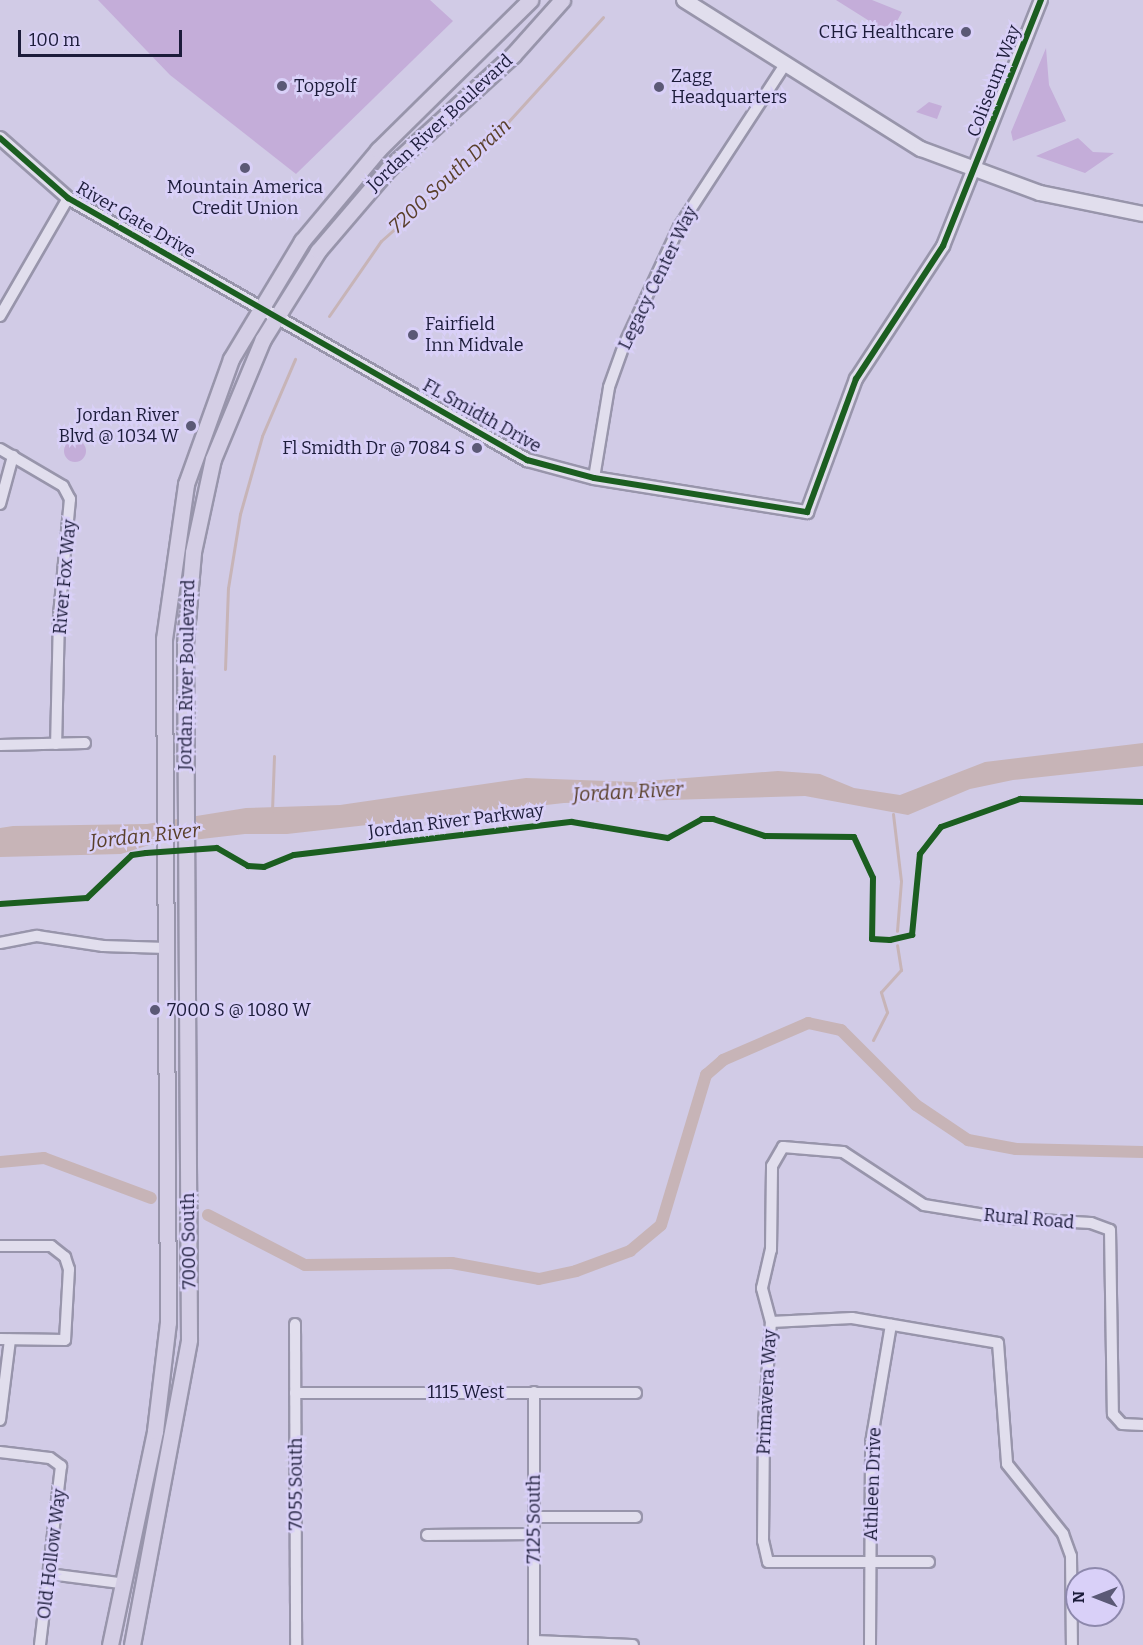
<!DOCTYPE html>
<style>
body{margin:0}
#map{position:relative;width:1143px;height:1645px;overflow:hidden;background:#d1cbe6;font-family:Bitter,serif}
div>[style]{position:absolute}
.green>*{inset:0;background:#c4add9}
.round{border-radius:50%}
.water>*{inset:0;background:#c7b4b7}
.stream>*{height:3px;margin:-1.5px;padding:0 1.5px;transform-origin:1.5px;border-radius:1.5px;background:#c7b4b7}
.canal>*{height:12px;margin:-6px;padding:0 6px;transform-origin:6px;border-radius:6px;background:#c7b4b7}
.roads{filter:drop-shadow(2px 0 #9895ab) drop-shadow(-2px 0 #9895ab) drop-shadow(0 2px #9895ab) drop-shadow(0 -2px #9895ab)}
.minor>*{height:10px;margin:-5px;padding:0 5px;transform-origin:5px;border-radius:5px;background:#e1deed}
.tertiary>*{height:12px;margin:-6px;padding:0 6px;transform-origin:6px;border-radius:6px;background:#e1deed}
.secondary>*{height:14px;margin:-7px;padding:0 7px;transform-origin:7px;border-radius:7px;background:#e1deed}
.primary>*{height:15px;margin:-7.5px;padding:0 7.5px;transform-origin:7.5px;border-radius:7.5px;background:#d4cee5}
.cycleway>*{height:6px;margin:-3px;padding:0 3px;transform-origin:3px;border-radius:3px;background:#1b5e20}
.dots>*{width:16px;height:16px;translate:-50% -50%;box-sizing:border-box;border:3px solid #d9d0f8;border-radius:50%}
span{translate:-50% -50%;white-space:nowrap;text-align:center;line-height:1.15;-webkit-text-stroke:5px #d9d0f8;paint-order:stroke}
.poi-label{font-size:18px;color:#1c1c3a}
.right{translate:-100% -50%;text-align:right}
.left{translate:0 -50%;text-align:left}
.street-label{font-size:18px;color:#1c1c3a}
.water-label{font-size:20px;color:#5a402b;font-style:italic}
.north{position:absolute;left:1065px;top:1567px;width:60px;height:60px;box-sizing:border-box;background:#d9d0f8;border:2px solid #8d88ac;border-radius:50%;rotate:270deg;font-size:16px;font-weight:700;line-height:24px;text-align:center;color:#1c1c3a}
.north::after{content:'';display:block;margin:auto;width:21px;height:27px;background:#5b5976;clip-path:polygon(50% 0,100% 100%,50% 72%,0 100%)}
.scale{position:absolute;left:18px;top:30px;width:164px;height:27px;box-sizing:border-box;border:3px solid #1c1c3a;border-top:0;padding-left:8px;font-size:18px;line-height:21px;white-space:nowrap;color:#1c1c3a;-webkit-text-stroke:4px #d9d0f8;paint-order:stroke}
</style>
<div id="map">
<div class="green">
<i style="clip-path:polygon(98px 0,430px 0,453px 21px,296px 174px,170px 75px)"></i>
<i style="clip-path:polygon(836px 0,872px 0,902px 12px,890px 34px)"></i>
<i style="clip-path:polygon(1046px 48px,1049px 85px,1066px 121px,1013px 141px,1011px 132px)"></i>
<i style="clip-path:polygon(929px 102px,942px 106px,937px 119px,916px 112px)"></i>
<i style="clip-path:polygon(1078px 138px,1093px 152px,1114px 153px,1085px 173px,1036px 156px)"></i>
<i class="round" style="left:64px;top:440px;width:22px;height:22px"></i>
</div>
<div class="water">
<i style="clip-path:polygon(1143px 743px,1143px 766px,1013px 780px,970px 789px,908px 815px,805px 796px,564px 803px,287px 834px,245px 834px,149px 845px,121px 854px,0 857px,0 828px,13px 826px,147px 824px,246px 808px,340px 805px,526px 778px,634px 782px,778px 771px,820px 774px,854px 788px,900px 795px,985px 762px)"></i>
</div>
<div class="stream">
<i style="left:329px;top:316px;width:91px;rotate:-55.3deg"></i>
<i style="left:381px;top:241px;width:130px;rotate:-41.6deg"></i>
<i style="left:478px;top:155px;width:186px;rotate:-47.8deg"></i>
<i style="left:225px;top:669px;width:81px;rotate:-87.9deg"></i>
<i style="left:228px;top:588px;width:75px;rotate:-80.8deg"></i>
<i style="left:240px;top:514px;width:81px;rotate:-74.2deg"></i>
<i style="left:262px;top:436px;width:84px;rotate:-66.8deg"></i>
<i style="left:272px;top:811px;width:55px;rotate:-87.9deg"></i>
<i style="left:893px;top:814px;width:67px;rotate:83.2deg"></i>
<i style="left:901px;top:881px;width:50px;rotate:94.6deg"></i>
<i style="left:873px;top:1040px;width:31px;rotate:-63deg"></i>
<i style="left:887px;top:1012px;width:21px;rotate:-107deg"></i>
<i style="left:881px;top:992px;width:30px;rotate:-48deg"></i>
<i style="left:901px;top:970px;width:25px;rotate:-99deg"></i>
</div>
<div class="canal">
<i style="left:0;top:1162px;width:44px;rotate:-5.2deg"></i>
<i style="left:44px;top:1158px;width:114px;rotate:20.5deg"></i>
<i style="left:208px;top:1215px;width:109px;rotate:27.3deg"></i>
<i style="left:305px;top:1265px;width:147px;rotate:-0.8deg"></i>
<i style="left:452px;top:1263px;width:88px;rotate:10.4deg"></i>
<i style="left:539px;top:1279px;width:38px;rotate:-12deg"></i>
<i style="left:576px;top:1271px;width:58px;rotate:-20.3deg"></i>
<i style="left:630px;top:1251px;width:40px;rotate:-40deg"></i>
<i style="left:661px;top:1225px;width:157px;rotate:-73.3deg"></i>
<i style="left:706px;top:1075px;width:23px;rotate:-41deg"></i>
<i style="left:723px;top:1060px;width:93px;rotate:-23.5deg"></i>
<i style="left:808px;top:1023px;width:34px;rotate:12deg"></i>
<i style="left:841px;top:1030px;width:106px;rotate:45deg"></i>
<i style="left:916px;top:1105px;width:63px;rotate:33.9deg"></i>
<i style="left:968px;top:1140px;width:49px;rotate:10.6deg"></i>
<i style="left:1016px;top:1149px;width:127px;rotate:1.4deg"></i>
</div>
<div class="roads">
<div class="minor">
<i style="left:0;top:316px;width:136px;rotate:-60deg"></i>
<i style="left:0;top:449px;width:73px;rotate:30.4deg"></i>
<i style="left:63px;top:486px;width:15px;rotate:62deg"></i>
<i style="left:70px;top:499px;width:118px;rotate:95.4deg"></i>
<i style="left:59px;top:616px;width:128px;rotate:91.3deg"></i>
<i style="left:594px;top:478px;width:92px;rotate:-80.6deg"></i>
<i style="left:609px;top:387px;width:45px;rotate:-70.3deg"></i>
<i style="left:624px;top:345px;width:130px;rotate:-65deg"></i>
<i style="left:679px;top:227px;width:192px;rotate:-56.9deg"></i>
<i style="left:0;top:504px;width:50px;rotate:-74.8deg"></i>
<i style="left:0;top:745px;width:85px;rotate:-1.3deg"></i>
<i style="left:0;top:943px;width:38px;rotate:-11deg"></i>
<i style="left:37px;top:936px;width:67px;rotate:8.6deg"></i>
<i style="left:103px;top:946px;width:63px;rotate:1.8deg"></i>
<i style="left:0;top:1246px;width:51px"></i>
<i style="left:51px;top:1246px;width:18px;rotate:38deg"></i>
<i style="left:65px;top:1257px;width:13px;rotate:72deg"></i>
<i style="left:69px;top:1269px;width:71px;rotate:93.2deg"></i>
<i style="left:65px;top:1340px;width:65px;rotate:-179.1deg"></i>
<i style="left:771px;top:1322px;width:81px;rotate:-2.8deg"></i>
<i style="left:852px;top:1318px;width:148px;rotate:9.7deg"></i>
<i style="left:998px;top:1343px;width:121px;rotate:85.7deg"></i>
<i style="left:1007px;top:1464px;width:90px;rotate:51.3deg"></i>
<i style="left:1063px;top:1534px;width:23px;rotate:70deg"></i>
<i style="left:1071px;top:1556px;width:89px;rotate:89.4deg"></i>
<i style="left:295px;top:1324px;width:321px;rotate:89.8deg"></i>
<i style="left:534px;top:1392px;width:253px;rotate:90deg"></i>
<i style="left:295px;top:1393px;width:341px"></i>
<i style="left:0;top:1420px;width:81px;rotate:-82.9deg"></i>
<i style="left:0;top:1452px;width:50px;rotate:6.8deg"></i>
<i style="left:50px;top:1458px;width:14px;rotate:36deg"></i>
<i style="left:61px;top:1466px;width:180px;rotate:96.7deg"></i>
<i style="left:534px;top:1517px;width:102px"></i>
<i style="left:427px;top:1535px;width:107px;rotate:-0.5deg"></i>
<i style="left:929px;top:1562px;width:161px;rotate:180deg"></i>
<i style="left:768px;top:1562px;width:22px;rotate:-103deg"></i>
<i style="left:763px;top:1541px;width:117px;rotate:-89.5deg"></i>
<i style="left:764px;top:1424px;width:102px;rotate:-86.1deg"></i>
<i style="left:771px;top:1322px;width:35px;rotate:-105deg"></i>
<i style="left:762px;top:1288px;width:39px;rotate:-77deg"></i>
<i style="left:771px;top:1250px;width:84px;rotate:-89.3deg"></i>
<i style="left:772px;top:1166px;width:22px;rotate:-60deg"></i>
<i style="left:783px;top:1147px;width:60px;rotate:4.8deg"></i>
<i style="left:843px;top:1152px;width:97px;rotate:33.2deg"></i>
<i style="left:924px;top:1205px;width:80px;rotate:9.3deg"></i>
<i style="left:1003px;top:1218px;width:88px;rotate:3.3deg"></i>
<i style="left:1091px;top:1223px;width:20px;rotate:20deg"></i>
<i style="left:1110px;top:1230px;width:184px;rotate:89.1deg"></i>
<i style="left:1113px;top:1414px;width:13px;rotate:48deg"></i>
<i style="left:1122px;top:1424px;width:21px;rotate:3deg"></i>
<i style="left:49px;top:1574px;width:71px;rotate:7.3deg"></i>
<i style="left:534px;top:1641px;width:99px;rotate:2.3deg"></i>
<i style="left:870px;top:1645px;width:202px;rotate:-89.7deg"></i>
<i style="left:871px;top:1443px;width:120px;rotate:-80.4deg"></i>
</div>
<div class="tertiary">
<i style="left:0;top:138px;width:91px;rotate:41.4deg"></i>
<i style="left:68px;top:198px;width:529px;rotate:29.72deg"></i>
<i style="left:527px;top:460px;width:69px;rotate:15deg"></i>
<i style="left:594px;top:478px;width:216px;rotate:9.1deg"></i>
<i style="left:807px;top:512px;width:142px;rotate:-69.8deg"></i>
<i style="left:856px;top:379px;width:159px;rotate:-56.8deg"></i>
<i style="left:943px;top:246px;width:265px;rotate:-68.3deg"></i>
</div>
<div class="secondary">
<i style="left:684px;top:0;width:280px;rotate:32.2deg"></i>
<i style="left:921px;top:149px;width:127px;rotate:20.3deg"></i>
<i style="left:1040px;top:193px;width:105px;rotate:11.5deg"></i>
</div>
<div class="primary">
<i style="left:110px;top:1645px;width:219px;rotate:-78.1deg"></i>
<i style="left:155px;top:1431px;width:110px;rotate:-83.2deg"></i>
<i style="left:168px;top:1322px;width:683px;rotate:-90.34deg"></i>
<i style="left:164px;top:639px;width:157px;rotate:-81.9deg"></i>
<i style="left:186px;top:484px;width:133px;rotate:-70.2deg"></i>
<i style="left:231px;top:359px;width:138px;rotate:-59deg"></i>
<i style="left:302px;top:241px;width:119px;rotate:-50.1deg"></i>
<i style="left:378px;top:150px;width:214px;rotate:-44.6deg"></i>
<i style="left:132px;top:1645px;width:311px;rotate:-79.4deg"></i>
<i style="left:189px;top:1339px;width:695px;rotate:-90.33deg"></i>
<i style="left:185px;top:644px;width:92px;rotate:-85deg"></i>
<i style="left:193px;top:552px;width:95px;rotate:-77.9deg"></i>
<i style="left:213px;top:459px;width:130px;rotate:-67.4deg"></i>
<i style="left:263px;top:339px;width:104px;rotate:-58deg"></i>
<i style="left:318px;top:251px;width:108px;rotate:-49.5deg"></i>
<i style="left:388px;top:169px;width:169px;rotate:-42.4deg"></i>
<i style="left:513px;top:55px;width:74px;rotate:-48.3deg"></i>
</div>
</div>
<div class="cycleway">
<i style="left:0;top:138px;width:91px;rotate:41.4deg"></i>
<i style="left:68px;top:198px;width:529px;rotate:29.72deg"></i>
<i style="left:527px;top:460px;width:69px;rotate:15deg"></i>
<i style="left:594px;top:478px;width:216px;rotate:9.1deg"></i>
<i style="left:807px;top:512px;width:142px;rotate:-69.8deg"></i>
<i style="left:856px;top:379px;width:159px;rotate:-56.8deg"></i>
<i style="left:943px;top:246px;width:265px;rotate:-68.3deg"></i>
<i style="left:0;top:904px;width:87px;rotate:-3.9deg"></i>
<i style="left:87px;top:898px;width:62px;rotate:-43.7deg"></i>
<i style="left:132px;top:855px;width:14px;rotate:-8deg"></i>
<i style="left:146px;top:853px;width:71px;rotate:-4deg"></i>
<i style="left:217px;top:848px;width:36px;rotate:30deg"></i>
<i style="left:248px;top:866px;width:16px;rotate:4deg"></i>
<i style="left:264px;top:867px;width:32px;rotate:-22deg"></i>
<i style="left:294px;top:855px;width:280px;rotate:-6.8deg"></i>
<i style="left:572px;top:822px;width:97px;rotate:9.5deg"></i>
<i style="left:668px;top:838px;width:39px;rotate:-29deg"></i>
<i style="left:702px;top:819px;width:11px"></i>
<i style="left:713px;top:819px;width:55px;rotate:18.1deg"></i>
<i style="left:765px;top:836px;width:89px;rotate:0.6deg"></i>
<i style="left:854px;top:837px;width:45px;rotate:65.1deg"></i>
<i style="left:873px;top:878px;width:61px;rotate:90.9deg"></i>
<i style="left:872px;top:939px;width:18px;rotate:3deg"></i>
<i style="left:890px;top:940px;width:23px;rotate:-13deg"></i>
<i style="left:912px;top:935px;width:81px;rotate:-84.4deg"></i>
<i style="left:920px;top:854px;width:34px;rotate:-52deg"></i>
<i style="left:941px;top:827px;width:84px;rotate:-19.5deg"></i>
<i style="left:1020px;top:799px;width:123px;rotate:1.4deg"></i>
</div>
<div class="dots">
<i style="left:966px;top:32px;background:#5b5976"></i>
<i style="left:282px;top:86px;background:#5b5976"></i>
<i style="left:659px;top:87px;background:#5b5976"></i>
<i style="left:245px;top:168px;background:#5b5976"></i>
<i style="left:413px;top:335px;background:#5b5976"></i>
<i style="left:191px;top:426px;background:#5b5976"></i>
<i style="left:477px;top:448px;background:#5b5976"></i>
<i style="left:155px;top:1010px;background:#5b5976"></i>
</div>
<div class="poi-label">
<span class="right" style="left:954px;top:32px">CHG Healthcare</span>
<span class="left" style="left:671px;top:87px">Zagg<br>Headquarters</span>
<span class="left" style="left:294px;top:86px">Topgolf</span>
<span style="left:245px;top:198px">Mountain America<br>Credit Union</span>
<span class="left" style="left:425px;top:335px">Fairfield<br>Inn Midvale</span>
<span class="right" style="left:179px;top:426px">Jordan River<br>Blvd @ 1034 W</span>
<span class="right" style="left:465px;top:448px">Fl Smidth Dr @ 7084 S</span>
<span class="left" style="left:167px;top:1010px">7000 S @ 1080 W</span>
</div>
<div class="street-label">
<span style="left:994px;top:81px;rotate:-69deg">Coliseum Way</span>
<span style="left:440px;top:123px;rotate:-43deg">Jordan River Boulevard</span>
<span style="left:136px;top:220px;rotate:30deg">River Gate Drive</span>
<span style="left:658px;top:278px;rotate:-64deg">Legacy Center Way</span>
<span style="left:482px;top:416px;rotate:29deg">FL Smidth Drive</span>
<span style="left:65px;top:577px;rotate:-85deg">River Fox Way</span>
<span style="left:187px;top:675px;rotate:-89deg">Jordan River Boulevard</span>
<span style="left:456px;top:821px;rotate:-7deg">Jordan River Parkway</span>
<span style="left:1029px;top:1219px;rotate:5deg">Rural Road</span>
<span style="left:189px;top:1241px;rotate:-91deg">7000 South</span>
<span style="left:466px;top:1392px">1115 West</span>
<span style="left:767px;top:1392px;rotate:-87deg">Primavera Way</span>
<span style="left:296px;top:1484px;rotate:-90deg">7055 South</span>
<span style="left:873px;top:1484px;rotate:-88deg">Athleen Drive</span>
<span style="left:534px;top:1519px;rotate:-90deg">7125 South</span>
<span style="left:52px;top:1554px;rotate:-83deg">Old Hollow Way</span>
</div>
<div class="water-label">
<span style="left:450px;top:176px;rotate:-43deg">7200 South Drain</span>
<span style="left:628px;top:792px;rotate:-3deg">Jordan River</span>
<span style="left:145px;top:836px;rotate:-6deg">Jordan River</span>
</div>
<div class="north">N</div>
<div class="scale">100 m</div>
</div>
